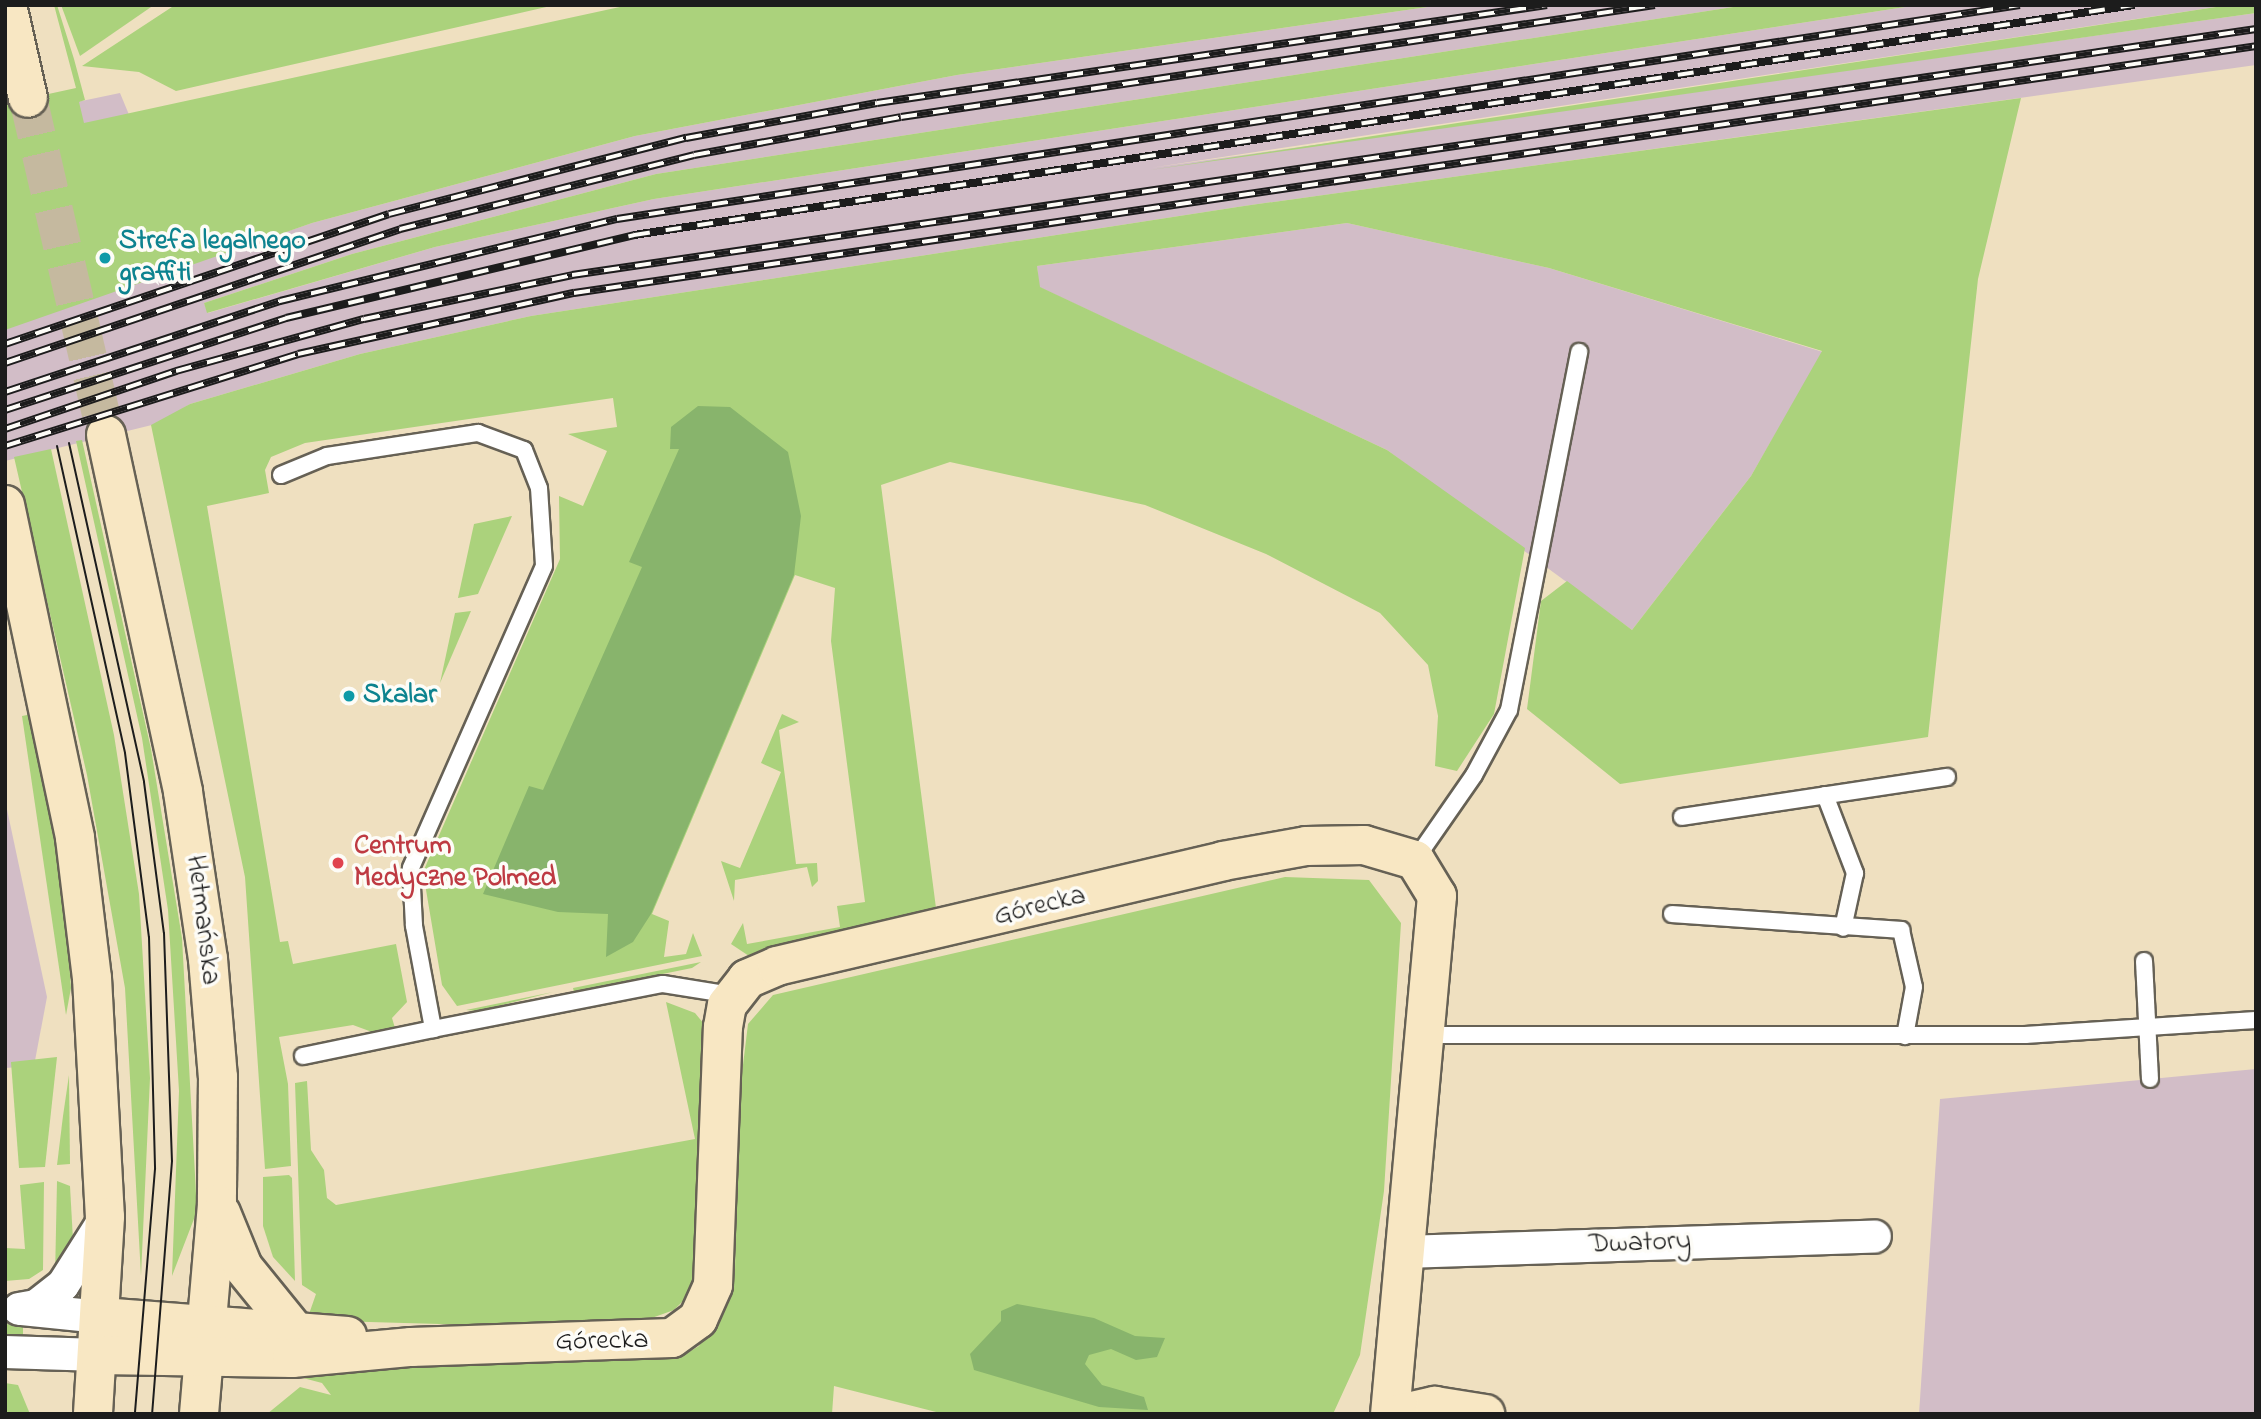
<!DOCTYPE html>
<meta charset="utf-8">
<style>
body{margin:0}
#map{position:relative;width:2261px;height:1419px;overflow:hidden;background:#efe0c0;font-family:"Indie Flower",sans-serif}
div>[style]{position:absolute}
.industrial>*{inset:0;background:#d2bdc7}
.green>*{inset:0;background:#abd27c}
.forest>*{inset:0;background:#88b46c}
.secondary-tunnel>*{height:38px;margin-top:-19px;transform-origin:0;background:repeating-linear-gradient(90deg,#c5b99f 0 38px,transparent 0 57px)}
.roads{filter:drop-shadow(2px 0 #666155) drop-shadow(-2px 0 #666155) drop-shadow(0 2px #666155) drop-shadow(0 -2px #666155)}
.lane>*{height:16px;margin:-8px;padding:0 8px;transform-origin:8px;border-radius:8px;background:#fff}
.street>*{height:32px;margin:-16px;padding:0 16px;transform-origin:16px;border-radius:16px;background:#fff}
.secondary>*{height:38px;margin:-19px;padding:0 19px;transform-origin:19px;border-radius:19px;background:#f8e7c3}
.tram>*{height:2px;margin:-1px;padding:0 1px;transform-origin:1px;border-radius:1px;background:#1c1c1c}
.rail>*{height:8px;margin-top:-4px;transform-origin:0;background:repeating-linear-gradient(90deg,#fdfcf7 0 16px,#1c1c1c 0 32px);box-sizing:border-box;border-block:2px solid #1c1c1c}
.dots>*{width:19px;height:19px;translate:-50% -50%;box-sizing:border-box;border:4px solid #fdfcf7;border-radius:50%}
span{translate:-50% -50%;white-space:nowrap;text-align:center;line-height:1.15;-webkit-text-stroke:7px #fdfcf7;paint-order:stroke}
.culture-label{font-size:28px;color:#0d838f;font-weight:700}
.left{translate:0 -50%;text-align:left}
.health-label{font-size:28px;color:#be3a42;font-weight:700}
.street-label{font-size:28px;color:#1c1c1c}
.frame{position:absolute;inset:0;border:7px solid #1c1c1c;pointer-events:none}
</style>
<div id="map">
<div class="industrial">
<i style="clip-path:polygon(1441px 5px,1746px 5px,656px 174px,352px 254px,204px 303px,208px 313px,435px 247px,654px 199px,1918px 5px,2229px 5px,1150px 168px,2256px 13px,2256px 65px,1244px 206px,531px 316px,360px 354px,190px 404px,160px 423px,5px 461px,5px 117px,120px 93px,191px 264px,312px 223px,635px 136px,957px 75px)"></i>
<i style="clip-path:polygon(1347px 223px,1549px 268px,1823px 352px,1751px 476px,1632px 630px,1387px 450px,1039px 287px,1037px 266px)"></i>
<i style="clip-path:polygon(5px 800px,47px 997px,34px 1066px,5px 1068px)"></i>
<i style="clip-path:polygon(2256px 1069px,2256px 1414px,1919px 1414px,1940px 1099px)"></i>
</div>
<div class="green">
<i style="clip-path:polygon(54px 5px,57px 5px,74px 59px,85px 100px,79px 102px,84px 123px,629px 5px,1441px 5px,957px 75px,635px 136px,312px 223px,5px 330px,5px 98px,7px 103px,76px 88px)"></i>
<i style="clip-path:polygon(61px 5px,154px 5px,80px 56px)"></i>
<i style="clip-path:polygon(175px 5px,555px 5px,176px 91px,139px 72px,82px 66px)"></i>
<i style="clip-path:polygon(1746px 5px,1918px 5px,654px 199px,435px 247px,207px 313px,204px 303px,352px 254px,656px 174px)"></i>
<i style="clip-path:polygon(2229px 5px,2256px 5px,2256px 13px,1150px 170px)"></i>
<i style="clip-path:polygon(2021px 98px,1978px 279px,1928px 737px,1620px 784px,1527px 709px,1541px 601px,1567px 581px,1632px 630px,1751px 476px,1822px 351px,1549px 268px,1347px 223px,1037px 266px,1040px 287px,1387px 450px,1525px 548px,1494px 714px,1457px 771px,1435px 766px,1438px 716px,1428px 665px,1380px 613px,1266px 554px,1145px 505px,950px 462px,881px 485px,936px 908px,929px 922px,749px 956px,731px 944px,743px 923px,747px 944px,840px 927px,837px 906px,865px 902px,831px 641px,835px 588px,795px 575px,652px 914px,669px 921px,664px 957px,686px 954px,693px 933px,702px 956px,457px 1006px,442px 985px,423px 872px,560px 559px,559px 496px,583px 506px,607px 451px,568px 434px,617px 427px,613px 398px,305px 443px,271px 457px,265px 470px,269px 493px,207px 506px,280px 942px,288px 941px,293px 964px,396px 944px,407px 1002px,392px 1018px,395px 1028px,372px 1032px,353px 1025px,279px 1037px,288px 1084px,291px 1166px,265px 1169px,245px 877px,151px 425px,190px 404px,360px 354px,531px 316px,1244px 206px)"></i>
<i style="clip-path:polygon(82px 440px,151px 749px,182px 938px,197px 1211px,172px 1276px,179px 1091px,168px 910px,142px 738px,76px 441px)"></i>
<i style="clip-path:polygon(51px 449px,114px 735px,139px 894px,150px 1078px,141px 1276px,125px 988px,87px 775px,14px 457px)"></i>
<i style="clip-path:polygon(512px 516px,478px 594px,458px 598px,474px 524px)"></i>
<i style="clip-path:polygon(471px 611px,440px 683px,455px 613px)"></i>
<i style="clip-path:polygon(32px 714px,65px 902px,71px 988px,66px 1015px,22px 716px)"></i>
<i style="clip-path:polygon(782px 714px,799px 722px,779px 730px,796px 864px,817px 863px,818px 881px,812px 887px,807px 867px,735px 880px,734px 901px,721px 861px,740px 868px,781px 772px,761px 763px)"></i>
<i style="clip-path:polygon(1285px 877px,1369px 880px,1401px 923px,1384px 1191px,1360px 1355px,1333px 1414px,944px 1414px,834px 1386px,832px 1414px,267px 1414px,300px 1387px,331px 1395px,322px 1383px,303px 1378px,303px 1368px,656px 1359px,689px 1352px,699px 1346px,735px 1271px,737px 1114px,748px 1024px,773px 995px)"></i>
<i style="clip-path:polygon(701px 962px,692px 968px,574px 992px,573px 988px)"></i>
<i style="clip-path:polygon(553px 992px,479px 1011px,466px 1010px)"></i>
<i style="clip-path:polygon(666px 1002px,695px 1013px,704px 1024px,702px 1268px,693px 1291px,674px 1310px,621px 1329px,334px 1321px,309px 1314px,316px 1294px,302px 1285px,295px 1083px,307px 1081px,311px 1150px,324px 1170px,327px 1198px,336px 1205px,695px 1139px)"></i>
<i style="clip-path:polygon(57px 1057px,45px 1167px,19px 1168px,11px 1062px)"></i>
<i style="clip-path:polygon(69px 1075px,70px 1164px,57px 1165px,63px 1116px)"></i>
<i style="clip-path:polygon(289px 1175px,292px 1178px,295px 1281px,273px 1257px,263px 1226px,263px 1177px)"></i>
<i style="clip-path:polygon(57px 1181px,70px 1186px,73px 1240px,55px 1277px)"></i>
<i style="clip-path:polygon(44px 1182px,43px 1270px,29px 1279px,5px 1281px,5px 1248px,25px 1249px,20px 1185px)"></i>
<i style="clip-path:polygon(5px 1324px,23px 1325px,23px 1336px,5px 1336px)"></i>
<i style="clip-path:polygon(5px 1383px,18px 1385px,30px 1414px,5px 1414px)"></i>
</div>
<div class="forest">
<i style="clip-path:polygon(698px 406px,730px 407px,788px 452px,801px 516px,794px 575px,651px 914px,633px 942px,606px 957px,608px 914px,558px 912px,483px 894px,529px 786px,543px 790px,642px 567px,629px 562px,679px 449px,670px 449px,671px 427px)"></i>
<i style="clip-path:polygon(1017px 1304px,1094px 1318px,1135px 1336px,1165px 1338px,1157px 1357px,1136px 1360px,1111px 1349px,1089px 1355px,1085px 1364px,1102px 1385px,1144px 1397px,1148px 1410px,1099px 1407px,974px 1370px,970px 1354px,1001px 1321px,1001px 1311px)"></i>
</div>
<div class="secondary-tunnel">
<i style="left:28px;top:98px;width:346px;rotate:77deg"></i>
</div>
<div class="roads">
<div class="lane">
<i style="left:281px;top:475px;width:50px;rotate:-22.4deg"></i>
<i style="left:327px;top:456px;width:153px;rotate:-8.7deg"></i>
<i style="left:478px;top:433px;width:49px;rotate:20.3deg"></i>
<i style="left:524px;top:450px;width:41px;rotate:68.5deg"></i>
<i style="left:539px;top:488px;width:78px;rotate:86.3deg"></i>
<i style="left:544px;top:566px;width:330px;rotate:113.8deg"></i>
<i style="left:411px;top:868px;width:58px;rotate:87deg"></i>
<i style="left:414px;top:926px;width:105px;rotate:79.5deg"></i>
<i style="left:433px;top:1029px;width:234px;rotate:-11.1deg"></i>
<i style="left:663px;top:984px;width:70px;rotate:9.1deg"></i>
<i style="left:1825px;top:795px;width:84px;rotate:69deg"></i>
<i style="left:1855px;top:873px;width:56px;rotate:102.3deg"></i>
<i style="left:1682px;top:817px;width:268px;rotate:-8.6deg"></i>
<i style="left:1415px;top:860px;width:103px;rotate:-55.2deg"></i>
<i style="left:1474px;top:775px;width:74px;rotate:-61.7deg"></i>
<i style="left:1509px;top:710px;width:365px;rotate:-78.9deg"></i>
<i style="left:1672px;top:914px;width:230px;rotate:4deg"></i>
<i style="left:1901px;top:930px;width:58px;rotate:77.2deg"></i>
<i style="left:1914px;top:987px;width:50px;rotate:100.4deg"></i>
<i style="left:2144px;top:961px;width:118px;rotate:87.1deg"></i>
<i style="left:1425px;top:1035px;width:600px"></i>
<i style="left:2025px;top:1035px;width:231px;rotate:-3.7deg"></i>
<i style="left:303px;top:1056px;width:133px;rotate:-11.7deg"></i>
</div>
<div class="street">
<i style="left:1405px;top:1252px;width:470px;rotate:-1.9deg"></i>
<i style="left:19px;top:1309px;width:17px;rotate:-10deg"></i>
<i style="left:36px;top:1306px;width:34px;rotate:-38deg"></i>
<i style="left:63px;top:1285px;width:75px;rotate:-57.6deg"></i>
<i style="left:22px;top:1309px;width:79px;rotate:5.8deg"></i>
<i style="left:5px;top:1352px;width:94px;rotate:1.8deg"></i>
</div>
<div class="secondary">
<i style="left:7px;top:5px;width:95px;rotate:77.3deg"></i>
<i style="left:106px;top:435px;width:365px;rotate:77.8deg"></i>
<i style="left:183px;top:792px;width:169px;rotate:81.5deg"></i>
<i style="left:208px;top:959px;width:118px;rotate:85.2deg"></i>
<i style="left:218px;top:1077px;width:127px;rotate:90.5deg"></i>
<i style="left:217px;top:1204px;width:211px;rotate:94.9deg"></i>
<i style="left:5px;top:505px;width:340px;rotate:78.1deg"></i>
<i style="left:75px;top:838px;width:141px;rotate:83.1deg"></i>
<i style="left:92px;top:978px;width:239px;rotate:86.9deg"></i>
<i style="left:105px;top:1217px;width:197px;rotate:93.5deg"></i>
<i style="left:221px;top:1213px;width:58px;rotate:67.8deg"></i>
<i style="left:243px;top:1267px;width:82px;rotate:50.9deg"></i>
<i style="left:101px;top:1317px;width:247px;rotate:4.4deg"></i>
<i style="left:99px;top:1355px;width:193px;rotate:0.9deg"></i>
<i style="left:292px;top:1358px;width:120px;rotate:-5.3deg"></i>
<i style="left:411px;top:1347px;width:261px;rotate:-2deg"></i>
<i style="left:672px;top:1338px;width:32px;rotate:-36deg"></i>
<i style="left:698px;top:1319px;width:37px;rotate:-66deg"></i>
<i style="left:713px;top:1285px;width:258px;rotate:-87.8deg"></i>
<i style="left:723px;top:1027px;width:22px;rotate:-80deg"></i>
<i style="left:727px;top:1005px;width:33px;rotate:-52deg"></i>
<i style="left:747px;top:979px;width:33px;rotate:-23deg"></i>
<i style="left:777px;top:966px;width:458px;rotate:-13.2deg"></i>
<i style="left:1223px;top:861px;width:84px;rotate:-10.2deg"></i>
<i style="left:1306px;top:846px;width:58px;rotate:-1deg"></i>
<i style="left:1364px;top:845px;width:53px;rotate:16.4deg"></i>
<i style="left:1415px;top:860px;width:42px;rotate:58.6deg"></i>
<i style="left:1437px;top:896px;width:520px;rotate:95.18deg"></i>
<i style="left:1399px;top:1414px;width:37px;rotate:-13deg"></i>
<i style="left:1435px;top:1406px;width:51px;rotate:9.1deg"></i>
</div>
</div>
<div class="tram">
<i style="left:69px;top:443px;width:347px;rotate:77.5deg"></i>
<i style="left:144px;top:782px;width:152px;rotate:82.5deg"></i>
<i style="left:164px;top:933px;width:228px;rotate:88deg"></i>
<i style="left:172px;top:1161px;width:254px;rotate:94.5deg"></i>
<i style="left:57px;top:446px;width:314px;rotate:77.5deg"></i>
<i style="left:125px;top:753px;width:186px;rotate:82.6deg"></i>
<i style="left:149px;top:937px;width:232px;rotate:88.5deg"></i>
<i style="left:155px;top:1169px;width:246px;rotate:94.7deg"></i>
</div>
<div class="rail">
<i style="left:5px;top:344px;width:405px;rotate:-18.7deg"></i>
<i style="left:389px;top:214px;width:307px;rotate:-14.4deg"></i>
<i style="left:686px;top:138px;width:194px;rotate:-10.4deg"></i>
<i style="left:877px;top:103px;width:677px;rotate:-8.32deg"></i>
<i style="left:5px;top:363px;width:417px;rotate:-18.7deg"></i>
<i style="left:400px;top:229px;width:303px;rotate:-14.1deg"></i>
<i style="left:694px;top:155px;width:210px;rotate:-10.4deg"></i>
<i style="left:901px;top:117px;width:762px;rotate:-8.45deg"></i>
<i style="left:5px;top:392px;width:290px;rotate:-18.3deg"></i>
<i style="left:280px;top:301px;width:347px;rotate:-13.7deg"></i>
<i style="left:617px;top:219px;width:1419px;rotate:-8.67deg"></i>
<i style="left:5px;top:410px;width:296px;rotate:-18.1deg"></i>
<i style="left:286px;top:318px;width:358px;rotate:-13.4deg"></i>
<i style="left:634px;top:235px;width:1518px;rotate:-8.72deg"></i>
<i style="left:5px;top:429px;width:181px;rotate:-18.7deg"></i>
<i style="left:176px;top:371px;width:195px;rotate:-15.5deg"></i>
<i style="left:364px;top:319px;width:213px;rotate:-11.9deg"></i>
<i style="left:572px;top:275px;width:1702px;rotate:-8.31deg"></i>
<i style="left:5px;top:446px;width:307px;rotate:-17.4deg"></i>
<i style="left:298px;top:354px;width:283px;rotate:-12.5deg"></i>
<i style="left:574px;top:293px;width:1700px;rotate:-8.35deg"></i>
</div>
<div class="dots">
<i style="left:105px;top:258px;background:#0f9aa8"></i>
<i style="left:349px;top:696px;background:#0f9aa8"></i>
<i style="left:338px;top:863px;background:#e0444e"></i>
</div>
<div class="culture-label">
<span class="left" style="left:119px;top:258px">Strefa legalnego<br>graffiti</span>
<span class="left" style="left:363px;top:696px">Skalar</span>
</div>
<div class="health-label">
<span class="left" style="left:354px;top:863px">Centrum<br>Medyczne Polmed</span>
</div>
<div class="street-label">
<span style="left:1040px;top:907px;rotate:-14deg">Górecka</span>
<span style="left:202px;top:920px;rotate:83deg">Hetmańska</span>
<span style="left:1640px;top:1244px;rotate:-2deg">Dwatory</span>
<span style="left:602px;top:1342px;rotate:-1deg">Górecka</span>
</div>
<div class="frame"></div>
</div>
